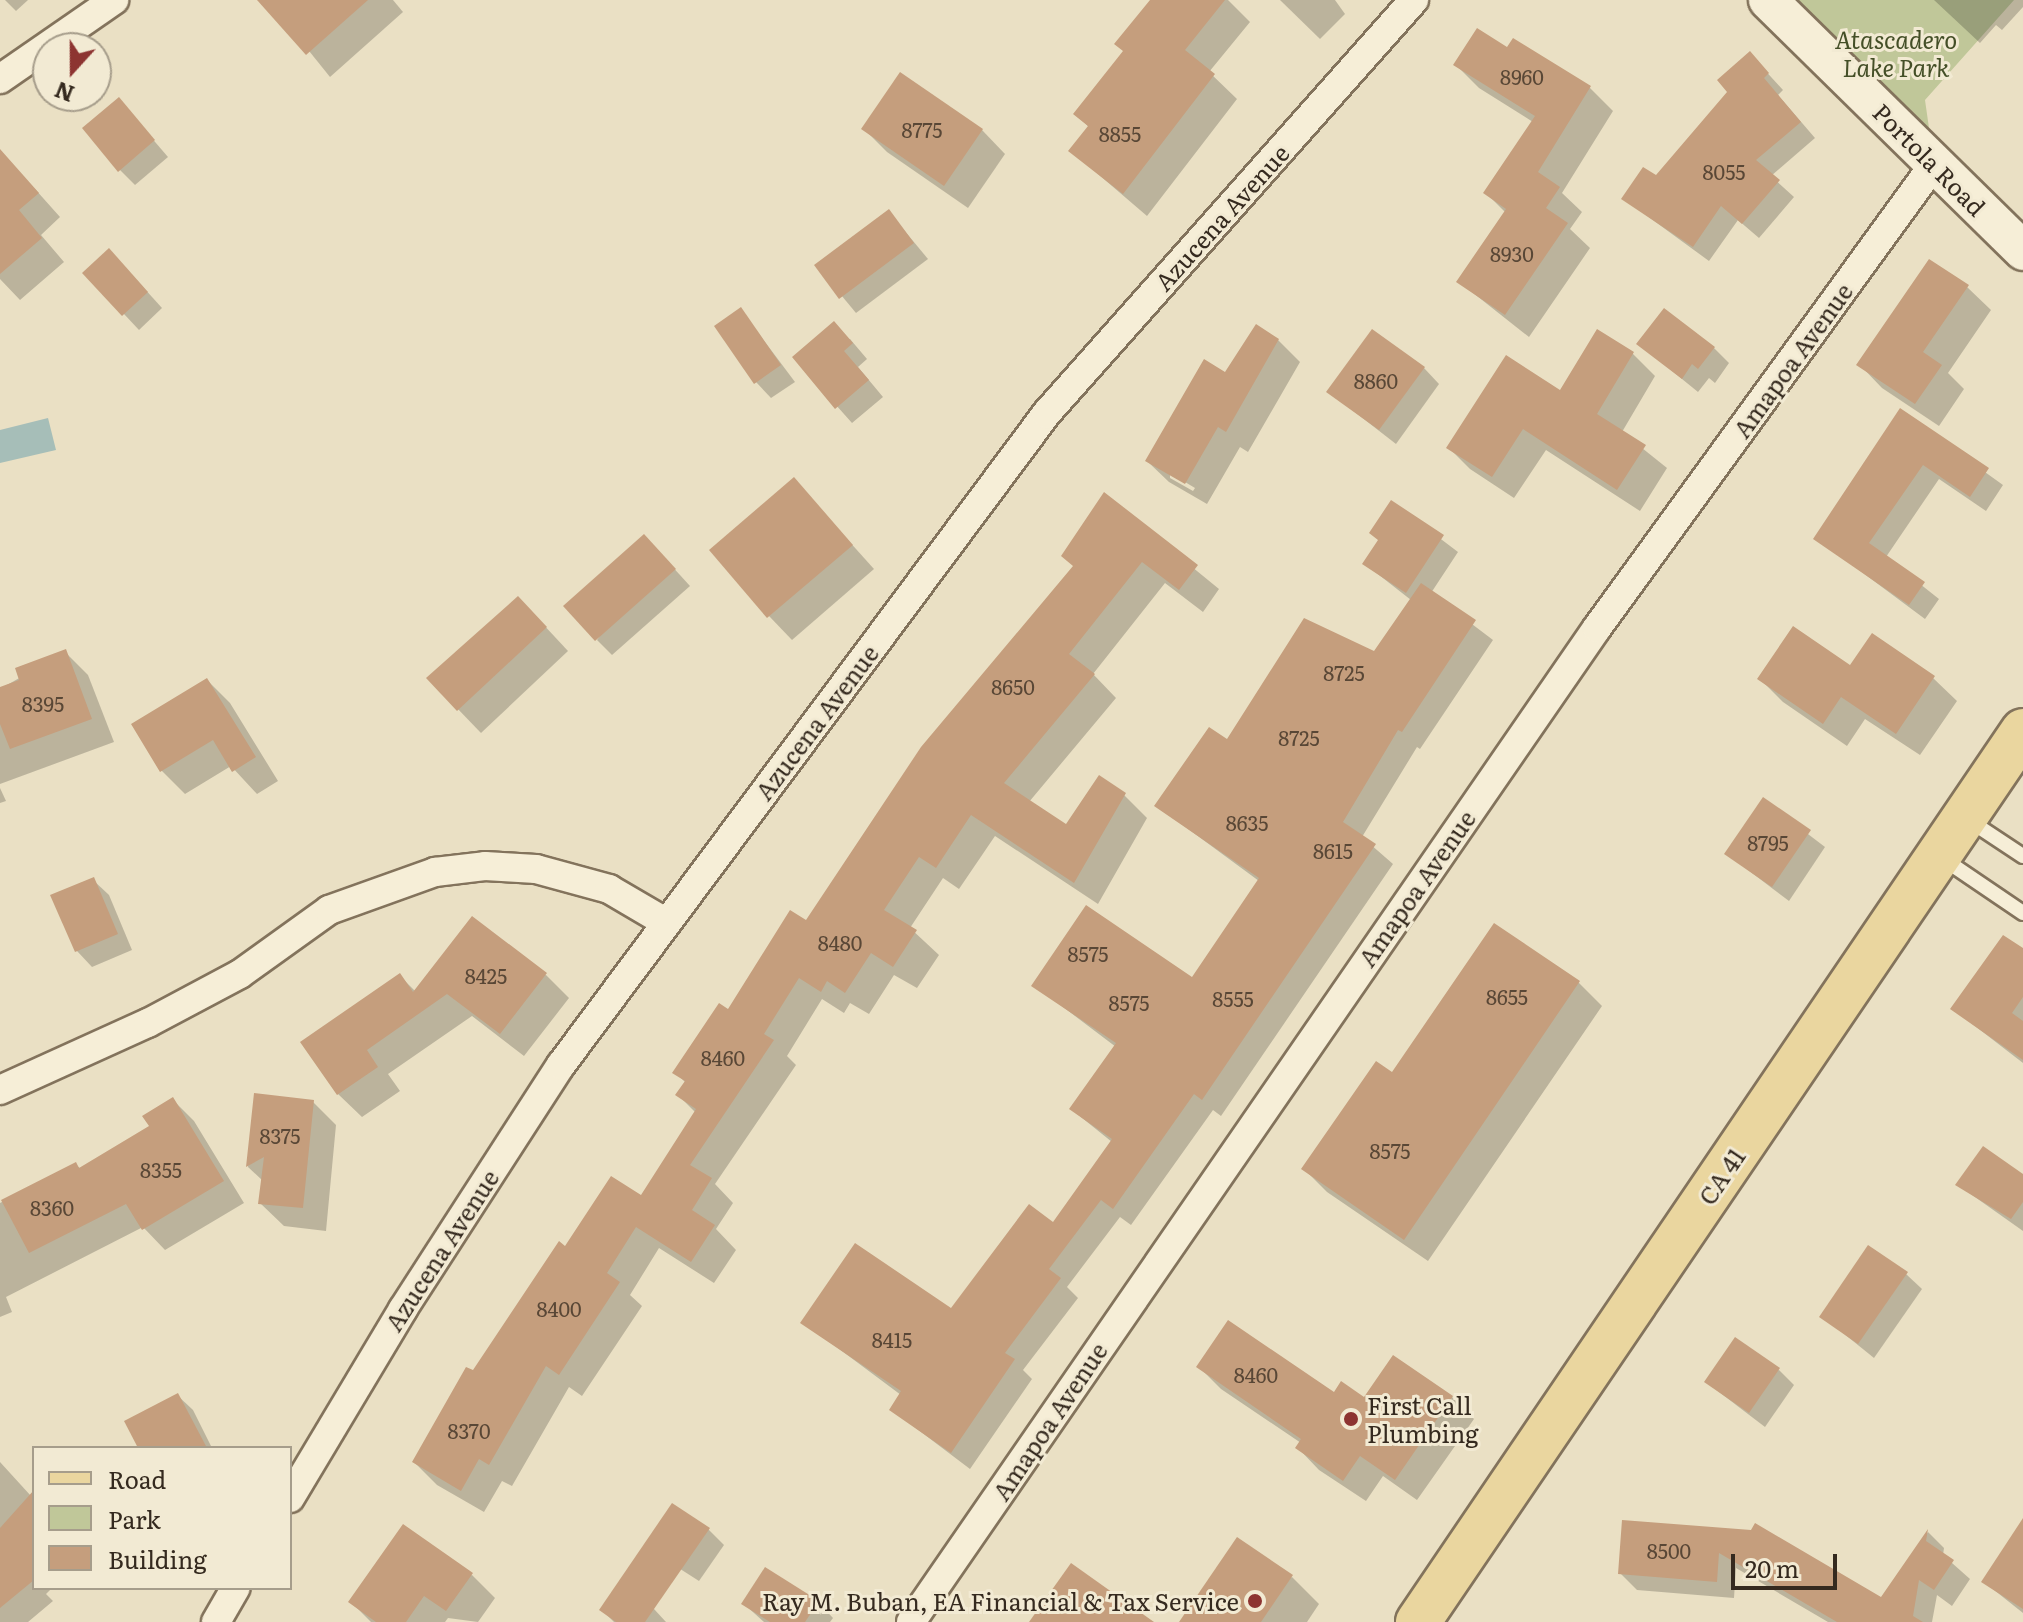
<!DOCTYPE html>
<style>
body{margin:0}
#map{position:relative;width:2023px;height:1622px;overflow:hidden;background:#eae0c4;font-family:Literata,serif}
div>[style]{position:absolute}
.green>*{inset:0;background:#c0c799}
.water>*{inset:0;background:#a6beb8}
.shadow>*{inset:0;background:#0003}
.building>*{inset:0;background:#c59e7d}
.roads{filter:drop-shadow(2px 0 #83735c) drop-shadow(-2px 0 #83735c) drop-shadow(0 2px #83735c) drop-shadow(0 -2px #83735c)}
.lane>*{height:14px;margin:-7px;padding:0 7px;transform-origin:7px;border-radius:7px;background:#f6eed7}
.street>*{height:28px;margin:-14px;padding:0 14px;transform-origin:14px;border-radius:14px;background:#f6eed7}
.secondary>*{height:38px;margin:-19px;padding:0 19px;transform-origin:19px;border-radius:19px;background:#f6eed7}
.primary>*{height:44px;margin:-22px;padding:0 22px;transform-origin:22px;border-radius:22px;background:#ead69f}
.dots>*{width:22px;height:22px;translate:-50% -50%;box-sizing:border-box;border:4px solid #f2ead3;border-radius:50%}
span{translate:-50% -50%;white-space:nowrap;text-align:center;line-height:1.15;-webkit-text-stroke:6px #f2ead3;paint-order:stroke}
.number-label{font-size:20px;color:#594736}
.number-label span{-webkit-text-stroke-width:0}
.park-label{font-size:24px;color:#444f27;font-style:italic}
.street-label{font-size:24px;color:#352a1f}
.poi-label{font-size:24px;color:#352a1f}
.left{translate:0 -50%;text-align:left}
.right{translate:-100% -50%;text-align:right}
.legend{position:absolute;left:32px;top:1446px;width:260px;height:144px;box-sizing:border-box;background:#f2ead3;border:2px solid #a69d8b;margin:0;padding:10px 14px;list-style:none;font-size:24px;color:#352a1f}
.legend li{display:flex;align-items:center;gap:16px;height:40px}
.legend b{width:40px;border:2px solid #a69d8b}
.north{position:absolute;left:32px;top:32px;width:80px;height:80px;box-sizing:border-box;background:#f2ead3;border:2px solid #a69d8b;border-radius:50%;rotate:201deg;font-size:22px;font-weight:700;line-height:32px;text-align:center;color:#352a1f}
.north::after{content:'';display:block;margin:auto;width:28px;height:36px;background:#8d3431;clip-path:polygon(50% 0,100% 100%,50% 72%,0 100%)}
.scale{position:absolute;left:1731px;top:1554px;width:106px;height:36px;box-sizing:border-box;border:4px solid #352a1f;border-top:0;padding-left:10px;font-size:24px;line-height:28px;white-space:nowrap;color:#352a1f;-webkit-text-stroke:6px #f2ead3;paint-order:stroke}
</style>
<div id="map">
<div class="green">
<i style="clip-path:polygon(1764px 0,2014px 0,1925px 100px,1934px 163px)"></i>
</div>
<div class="water">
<i style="clip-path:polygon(48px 418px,56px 450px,0 463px,0 430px)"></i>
</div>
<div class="shadow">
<i style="clip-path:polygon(5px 0,28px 0,16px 11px)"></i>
<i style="clip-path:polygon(268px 0,393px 0,403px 12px,330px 77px)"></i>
<i style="clip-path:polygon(1153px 0,1228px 0,1250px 22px,1209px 72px,1237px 99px,1147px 216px,1070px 150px,1089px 127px,1075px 114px,1125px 51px)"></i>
<i style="clip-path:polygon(1280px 0,1335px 0,1345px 14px,1320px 39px)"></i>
<i style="clip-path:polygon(1934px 0,2023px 0,2023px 7px,2002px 30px,1996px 25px,1980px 43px)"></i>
<i style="clip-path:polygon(1508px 50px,1590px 88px,1613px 111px,1562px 193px,1582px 212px,1570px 229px,1590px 248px,1529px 337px,1458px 281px,1506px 213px,1485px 192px,1533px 122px,1479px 88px,1456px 65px)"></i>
<i style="clip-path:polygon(1750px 54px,1783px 90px,1778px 95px,1815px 138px,1771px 176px,1794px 197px,1759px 238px,1738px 220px,1709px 261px,1624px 199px,1656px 178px,1730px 92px)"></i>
<i style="clip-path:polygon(119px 100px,168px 157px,135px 185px,120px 170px)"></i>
<i style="clip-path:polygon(864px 129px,982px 130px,1005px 154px,968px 208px,887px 152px)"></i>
<i style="clip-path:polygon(0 177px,35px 189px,60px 217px,41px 235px,64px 262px,20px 300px,0 279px)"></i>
<i style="clip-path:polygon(889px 212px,928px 259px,856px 313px,817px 266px)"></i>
<i style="clip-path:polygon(124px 266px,162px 308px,139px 330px,124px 314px)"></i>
<i style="clip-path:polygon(1967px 287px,1991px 310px,1948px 373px,1964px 389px,1939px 426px,1882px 388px,1859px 364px)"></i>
<i style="clip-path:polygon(741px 310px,795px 382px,771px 398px,756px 382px)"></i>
<i style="clip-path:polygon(1597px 332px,1633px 354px,1655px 376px,1622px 432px,1667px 468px,1640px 511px,1546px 450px,1514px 498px,1470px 469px,1448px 447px,1561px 392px)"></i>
<i style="clip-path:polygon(850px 339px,867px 359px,858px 367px,883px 397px,852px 423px,794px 358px)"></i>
<i style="clip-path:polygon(evenodd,1278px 340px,1300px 362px,1248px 452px,1240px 447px,1207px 504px,1169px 482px,1147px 461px,1226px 374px,1278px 340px,1170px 473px,1195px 488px,1193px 491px,1170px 478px,1170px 473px)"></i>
<i style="clip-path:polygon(1639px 344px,1714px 348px,1729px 363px,1715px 383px,1709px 378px,1698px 392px)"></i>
<i style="clip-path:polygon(1424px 368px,1439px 384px,1396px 444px,1329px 392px)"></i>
<i style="clip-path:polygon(1900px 411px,2003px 485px,1986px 511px,1939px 479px,1886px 557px,1939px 599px,1925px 619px,1816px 538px)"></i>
<i style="clip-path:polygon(794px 480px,874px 569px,792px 640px,769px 616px)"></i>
<i style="clip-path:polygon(1104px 495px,1219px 589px,1203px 612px,1165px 583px,1093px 674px,1116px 698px,1029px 802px,1067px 827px,1124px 795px,1147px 818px,1098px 904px,995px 836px,959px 889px,943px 878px,910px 928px,939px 955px,917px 988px,894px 975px,869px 1014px,850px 1003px,844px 1013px,822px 999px,787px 1056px,796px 1065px,715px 1184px,733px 1203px,716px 1229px,736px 1250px,714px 1283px,659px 1248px,630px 1295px,642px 1306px,582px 1396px,569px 1387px,512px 1486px,502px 1481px,484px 1512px,437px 1485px,414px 1462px,473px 1373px,566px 1248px,642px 1198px,696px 1113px,678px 1095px,686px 1083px,675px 1072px,807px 923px,1075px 567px)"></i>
<i style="clip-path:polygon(1392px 502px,1458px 552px,1431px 593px,1493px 640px,1420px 749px,1417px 747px,1362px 837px,1393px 864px,1221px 1116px,1213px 1110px,1131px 1225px,1120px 1217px,1067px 1287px,1078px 1298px,1023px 1370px,1032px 1379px,970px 1469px,892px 1410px,901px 1395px,803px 1322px,951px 1310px,1053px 1224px,1112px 1142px,1071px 1109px,1116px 1047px,1034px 985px,1192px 980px,1259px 881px,1157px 806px,1228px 742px,1375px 654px,1411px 600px,1365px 564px,1380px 541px)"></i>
<i style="clip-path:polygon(659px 552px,690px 586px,612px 655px,597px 640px)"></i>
<i style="clip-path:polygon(541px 622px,568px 651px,481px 733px,428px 678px)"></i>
<i style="clip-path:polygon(65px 652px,88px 675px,114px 742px,0 784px,0 689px)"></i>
<i style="clip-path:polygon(1850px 668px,1933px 678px,1957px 701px,1920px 755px,1865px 719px,1847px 746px,1783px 702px,1760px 679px)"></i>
<i style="clip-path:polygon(207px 680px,230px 703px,278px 781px,257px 794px,231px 766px,185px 794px,162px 771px,133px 725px)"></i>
<i style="clip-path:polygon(0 788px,6px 801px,0 803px)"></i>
<i style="clip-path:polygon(1763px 800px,1825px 847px,1789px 901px,1727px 854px)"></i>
<i style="clip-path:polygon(93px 880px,109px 895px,132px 950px,92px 967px,77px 951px,53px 896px)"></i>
<i style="clip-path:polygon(1495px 926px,1579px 983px,1602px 1006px,1428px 1261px,1327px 1192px,1304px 1169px,1393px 1075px)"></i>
<i style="clip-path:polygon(2023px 951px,2023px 1063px,1953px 1009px)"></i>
<i style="clip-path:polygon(546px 975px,569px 998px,524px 1056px,472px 1016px,388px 1074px,400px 1091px,362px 1117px,338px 1094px,400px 976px,416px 992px)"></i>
<i style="clip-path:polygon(256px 1096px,313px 1102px,336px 1125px,326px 1231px,284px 1226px,260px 1203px,263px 1181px,248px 1167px)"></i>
<i style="clip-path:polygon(173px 1100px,194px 1121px,244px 1203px,165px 1250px,143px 1227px,6px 1297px,12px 1312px,0 1317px,0 1203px,75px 1164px,81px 1169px,152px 1127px)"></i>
<i style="clip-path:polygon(2023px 1177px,2023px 1231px,1958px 1185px)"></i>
<i style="clip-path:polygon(1906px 1274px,1922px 1289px,1874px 1358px,1822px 1316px)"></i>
<i style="clip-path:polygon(1199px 1367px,1365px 1400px,1452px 1397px,1474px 1419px,1417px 1500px,1383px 1476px,1366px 1501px,1319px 1470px,1298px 1448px,1301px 1443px,1221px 1389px)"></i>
<i style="clip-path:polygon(1779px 1370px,1794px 1385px,1765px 1427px,1706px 1382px)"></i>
<i style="clip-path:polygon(177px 1395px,193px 1410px,212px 1448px,141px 1448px)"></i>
<i style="clip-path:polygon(0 1462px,31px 1496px,34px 1493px,34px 1588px,52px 1588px,46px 1594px,53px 1601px,28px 1622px,0 1622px)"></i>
<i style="clip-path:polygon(708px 1529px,724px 1545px,699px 1581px,663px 1558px)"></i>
<i style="clip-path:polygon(1752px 1532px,1882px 1600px,1928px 1532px,1944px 1548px,1943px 1555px,1970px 1579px,1952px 1606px,1937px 1595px,1932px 1622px,1828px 1622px,1736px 1568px,1734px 1598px,1637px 1590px,1620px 1573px)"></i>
<i style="clip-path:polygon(2023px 1548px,2023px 1613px,1984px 1582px)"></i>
<i style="clip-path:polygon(472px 1575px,495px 1598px,478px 1622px,448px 1618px,445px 1622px,371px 1622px,351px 1602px)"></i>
<i style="clip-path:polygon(1292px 1577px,1319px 1604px,1307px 1622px,1182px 1622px)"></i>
<i style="clip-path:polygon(618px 1585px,654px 1609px,666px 1622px,614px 1622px,602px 1610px)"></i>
<i style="clip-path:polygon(818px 1602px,833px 1618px,830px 1622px,764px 1622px,744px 1604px)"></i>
</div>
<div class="building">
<i style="clip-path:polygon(257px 0,368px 0,306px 55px)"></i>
<i style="clip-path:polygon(1150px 0,1225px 0,1185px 50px,1215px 74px,1123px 194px,1068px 151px,1088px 126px,1073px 114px,1123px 51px,1114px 44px)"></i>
<i style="clip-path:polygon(1477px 28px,1507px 47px,1513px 38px,1591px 86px,1538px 172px,1560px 187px,1546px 208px,1568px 223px,1505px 315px,1456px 282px,1506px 209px,1483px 193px,1535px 116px,1453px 65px)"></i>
<i style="clip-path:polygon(1750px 51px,1769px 73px,1764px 78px,1801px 122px,1756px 160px,1780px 180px,1742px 224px,1721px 206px,1693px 247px,1621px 199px,1643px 167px,1656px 175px,1727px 92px,1717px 80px)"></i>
<i style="clip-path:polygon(900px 72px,983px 129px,944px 186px,861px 129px)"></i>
<i style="clip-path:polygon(119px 97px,155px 140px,118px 172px,82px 128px)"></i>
<i style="clip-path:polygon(0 149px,39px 193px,19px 210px,42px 238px,0 274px)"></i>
<i style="clip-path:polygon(889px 209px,914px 243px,839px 299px,814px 265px)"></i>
<i style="clip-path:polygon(109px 248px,148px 292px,122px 316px,82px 273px)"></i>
<i style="clip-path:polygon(1929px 259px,1969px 285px,1923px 352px,1942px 365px,1915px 404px,1856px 365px)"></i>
<i style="clip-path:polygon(741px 307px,781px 365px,754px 384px,714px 326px)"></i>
<i style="clip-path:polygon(1664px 308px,1715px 347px,1698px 369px,1692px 364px,1682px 379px,1636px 344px)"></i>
<i style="clip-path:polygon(834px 321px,853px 343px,844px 351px,869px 380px,835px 409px,792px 357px)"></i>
<i style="clip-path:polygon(1256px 324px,1279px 339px,1226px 432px,1218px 427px,1185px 484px,1145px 461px,1204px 359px,1225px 372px)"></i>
<i style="clip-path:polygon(1372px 329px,1425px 367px,1379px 430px,1326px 392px)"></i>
<i style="clip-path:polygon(1597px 329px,1634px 352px,1597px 414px,1646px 445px,1617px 490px,1523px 429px,1492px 477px,1446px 448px,1506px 355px,1560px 390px)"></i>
<i style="clip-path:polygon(1900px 408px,1989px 468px,1970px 497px,1923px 465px,1869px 543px,1925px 582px,1909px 605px,1813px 539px)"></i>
<i style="clip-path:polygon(794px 477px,853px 545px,767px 618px,709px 550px)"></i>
<i style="clip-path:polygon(1104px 492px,1198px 565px,1179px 590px,1142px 562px,1069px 654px,1095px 674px,1004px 783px,1066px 824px,1099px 775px,1126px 793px,1074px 883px,971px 815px,936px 868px,919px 857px,884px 910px,917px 930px,893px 967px,871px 953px,845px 993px,827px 981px,821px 992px,799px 978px,764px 1034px,774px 1040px,690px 1165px,712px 1178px,692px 1210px,715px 1225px,691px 1262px,636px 1227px,607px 1273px,620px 1282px,559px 1375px,546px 1366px,489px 1465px,479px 1459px,461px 1491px,412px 1462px,466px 1367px,473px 1370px,559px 1241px,565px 1246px,611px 1176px,641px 1195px,696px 1109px,675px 1095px,685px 1081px,672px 1073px,719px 1003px,728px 1009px,790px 910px,806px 920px,921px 747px,1073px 566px,1061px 556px)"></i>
<i style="clip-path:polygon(1391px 500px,1444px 535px,1406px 593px,1362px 564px,1378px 540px,1369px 533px)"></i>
<i style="clip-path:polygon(644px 534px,676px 569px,595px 641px,563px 606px)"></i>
<i style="clip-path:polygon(1421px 583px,1476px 620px,1402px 732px,1398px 730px,1343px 822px,1376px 844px,1202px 1100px,1194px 1094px,1113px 1209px,1101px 1200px,1049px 1269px,1061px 1278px,1005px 1353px,1015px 1359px,951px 1453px,889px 1410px,901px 1391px,800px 1323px,855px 1243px,951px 1308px,1029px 1204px,1053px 1222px,1112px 1139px,1069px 1109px,1116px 1043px,1031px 986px,1086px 905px,1192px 977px,1259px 878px,1154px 806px,1209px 727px,1227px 739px,1304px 618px,1374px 651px)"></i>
<i style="clip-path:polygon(518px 596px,547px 627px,457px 711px,426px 678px)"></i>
<i style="clip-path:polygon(1793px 626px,1850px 665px,1872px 633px,1935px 676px,1896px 734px,1841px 697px,1823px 724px,1757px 679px)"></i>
<i style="clip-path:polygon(66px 649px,92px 719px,10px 749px,0 724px,0 687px,19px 680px,15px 668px)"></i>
<i style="clip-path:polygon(207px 678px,256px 757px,232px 772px,213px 740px,160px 772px,131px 724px)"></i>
<i style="clip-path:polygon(1763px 797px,1811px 830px,1772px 887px,1724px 854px)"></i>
<i style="clip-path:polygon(94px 877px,118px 934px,75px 952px,50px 895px)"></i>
<i style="clip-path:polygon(472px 916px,547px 973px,500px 1034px,447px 994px,367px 1050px,378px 1067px,337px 1095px,300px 1042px,400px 973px,413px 992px)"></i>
<i style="clip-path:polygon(1494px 923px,1580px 981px,1404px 1240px,1301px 1169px,1376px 1061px,1392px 1072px)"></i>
<i style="clip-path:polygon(2003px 935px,2023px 948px,2023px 997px,2012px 1013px,2023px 1021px,2023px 1060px,1950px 1009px)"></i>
<i style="clip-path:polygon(254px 1093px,314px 1100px,303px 1208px,258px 1204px,264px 1157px,246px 1167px)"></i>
<i style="clip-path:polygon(173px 1097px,224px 1181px,142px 1230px,126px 1204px,29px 1253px,1px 1200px,76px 1162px,79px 1168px,149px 1126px,142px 1116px)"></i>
<i style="clip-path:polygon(1983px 1146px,2023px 1174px,2023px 1202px,2011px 1219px,1955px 1185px)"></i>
<i style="clip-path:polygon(1868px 1245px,1908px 1272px,1858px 1344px,1819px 1317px)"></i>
<i style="clip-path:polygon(1228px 1320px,1334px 1392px,1341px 1381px,1364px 1397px,1393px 1355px,1453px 1396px,1395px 1480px,1360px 1456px,1343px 1481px,1295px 1448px,1301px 1439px,1196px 1367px)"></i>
<i style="clip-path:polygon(1735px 1337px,1780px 1368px,1749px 1413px,1704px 1382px)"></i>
<i style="clip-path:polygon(178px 1393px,207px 1448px,138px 1448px,124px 1421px)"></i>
<i style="clip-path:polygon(34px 1490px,34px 1580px,0 1608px,0 1528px)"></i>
<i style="clip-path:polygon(672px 1503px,710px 1528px,645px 1622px,616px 1622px,599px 1610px)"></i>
<i style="clip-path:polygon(2023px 1518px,2023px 1609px,1981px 1582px)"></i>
<i style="clip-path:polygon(1622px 1520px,1751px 1530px,1755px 1523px,1881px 1597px,1928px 1529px,1926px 1541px,1954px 1560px,1934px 1590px,1919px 1580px,1913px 1616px,1923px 1622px,1837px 1622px,1719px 1553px,1717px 1582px,1618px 1574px)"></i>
<i style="clip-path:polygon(403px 1524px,473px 1573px,446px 1611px,424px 1596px,406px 1622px,376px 1622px,348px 1602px)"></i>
<i style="clip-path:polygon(1237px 1537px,1293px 1575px,1261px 1622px,1179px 1622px)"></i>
<i style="clip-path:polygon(1071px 1563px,1154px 1622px,1029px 1622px)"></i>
<i style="clip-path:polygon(765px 1567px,819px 1601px,805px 1622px,770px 1622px,741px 1604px)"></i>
</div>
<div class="roads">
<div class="lane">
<i style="left:1967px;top:819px;width:67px;rotate:33.5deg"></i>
<i style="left:1942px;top:858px;width:98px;rotate:34.2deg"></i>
</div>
<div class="street">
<i style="left:0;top:79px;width:139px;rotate:-34.7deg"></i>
<i style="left:0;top:1090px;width:162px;rotate:-24.4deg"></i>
<i style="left:148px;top:1023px;width:104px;rotate:-28deg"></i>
<i style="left:240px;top:974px;width:110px;rotate:-35.7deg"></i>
<i style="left:329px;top:910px;width:113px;rotate:-19.7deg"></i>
<i style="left:435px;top:872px;width:50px;rotate:-6.8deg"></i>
<i style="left:485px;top:866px;width:51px;rotate:3.4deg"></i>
<i style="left:536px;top:869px;width:76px;rotate:15.3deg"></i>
<i style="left:609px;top:889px;width:67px;rotate:30.4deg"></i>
<i style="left:290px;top:1498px;width:220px;rotate:-59.1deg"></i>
<i style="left:403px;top:1309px;width:291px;rotate:-57.1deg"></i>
<i style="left:561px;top:1065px;width:812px;rotate:-53.31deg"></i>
<i style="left:1046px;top:414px;width:554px;rotate:-48.37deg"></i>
<i style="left:216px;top:1622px;width:39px;rotate:-60deg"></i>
<i style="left:911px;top:1622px;width:1208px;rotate:-55.39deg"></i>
<i style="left:1597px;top:628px;width:575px;rotate:-53.99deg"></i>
</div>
<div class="secondary">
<i style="left:1768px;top:0;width:358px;rotate:44.5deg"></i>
</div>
<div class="primary">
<i style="left:1418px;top:1622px;width:1077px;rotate:-55.82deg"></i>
</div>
</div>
<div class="dots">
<i style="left:1351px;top:1419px;background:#8d3431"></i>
<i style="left:1255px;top:1601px;background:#8d3431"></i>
</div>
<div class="number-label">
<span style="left:1522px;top:76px">8960</span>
<span style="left:922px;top:129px">8775</span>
<span style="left:1120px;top:133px">8855</span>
<span style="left:1724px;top:171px">8055</span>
<span style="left:1512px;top:253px">8930</span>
<span style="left:1376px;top:380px">8860</span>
<span style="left:1344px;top:672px">8725</span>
<span style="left:1013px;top:686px">8650</span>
<span style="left:43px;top:703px">8395</span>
<span style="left:1299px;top:737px">8725</span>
<span style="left:1247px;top:822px">8635</span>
<span style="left:1768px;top:842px">8795</span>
<span style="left:1333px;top:850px">8615</span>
<span style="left:840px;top:942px">8480</span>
<span style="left:1088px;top:953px">8575</span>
<span style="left:486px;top:975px">8425</span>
<span style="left:1507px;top:996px">8655</span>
<span style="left:1233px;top:998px">8555</span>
<span style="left:1129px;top:1002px">8575</span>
<span style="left:723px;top:1057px">8460</span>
<span style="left:280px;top:1135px">8375</span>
<span style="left:1390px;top:1150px">8575</span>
<span style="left:161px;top:1169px">8355</span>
<span style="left:52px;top:1207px">8360</span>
<span style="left:559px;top:1308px">8400</span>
<span style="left:892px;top:1339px">8415</span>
<span style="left:1256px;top:1374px">8460</span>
<span style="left:469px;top:1430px">8370</span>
<span style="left:1669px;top:1550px">8500</span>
</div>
<div class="park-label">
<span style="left:1896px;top:53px">Atascadero<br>Lake Park</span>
</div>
<div class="street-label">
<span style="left:1930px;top:159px;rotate:45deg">Portola Road</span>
<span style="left:1221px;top:217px;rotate:-48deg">Azucena Avenue</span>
<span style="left:1792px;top:360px;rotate:-54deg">Amapoa Avenue</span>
<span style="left:816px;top:722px;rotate:-53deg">Azucena Avenue</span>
<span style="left:1416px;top:888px;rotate:-55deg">Amapoa Avenue</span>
<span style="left:1721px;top:1176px;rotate:-56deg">CA 41</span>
<span style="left:441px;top:1250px;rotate:-57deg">Azucena Avenue</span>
<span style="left:1049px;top:1421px;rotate:-56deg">Amapoa Avenue</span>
</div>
<div class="poi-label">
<span class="left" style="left:1367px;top:1419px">First Call<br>Plumbing</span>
<span class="right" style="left:1239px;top:1601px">Ray M. Buban, EA Financial &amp; Tax Service</span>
</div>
<ul class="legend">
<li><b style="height:10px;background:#ead69f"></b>Road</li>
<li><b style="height:22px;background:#c0c799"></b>Park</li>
<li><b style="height:22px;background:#c59e7d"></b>Building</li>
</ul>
<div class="north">N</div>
<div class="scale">20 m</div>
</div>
